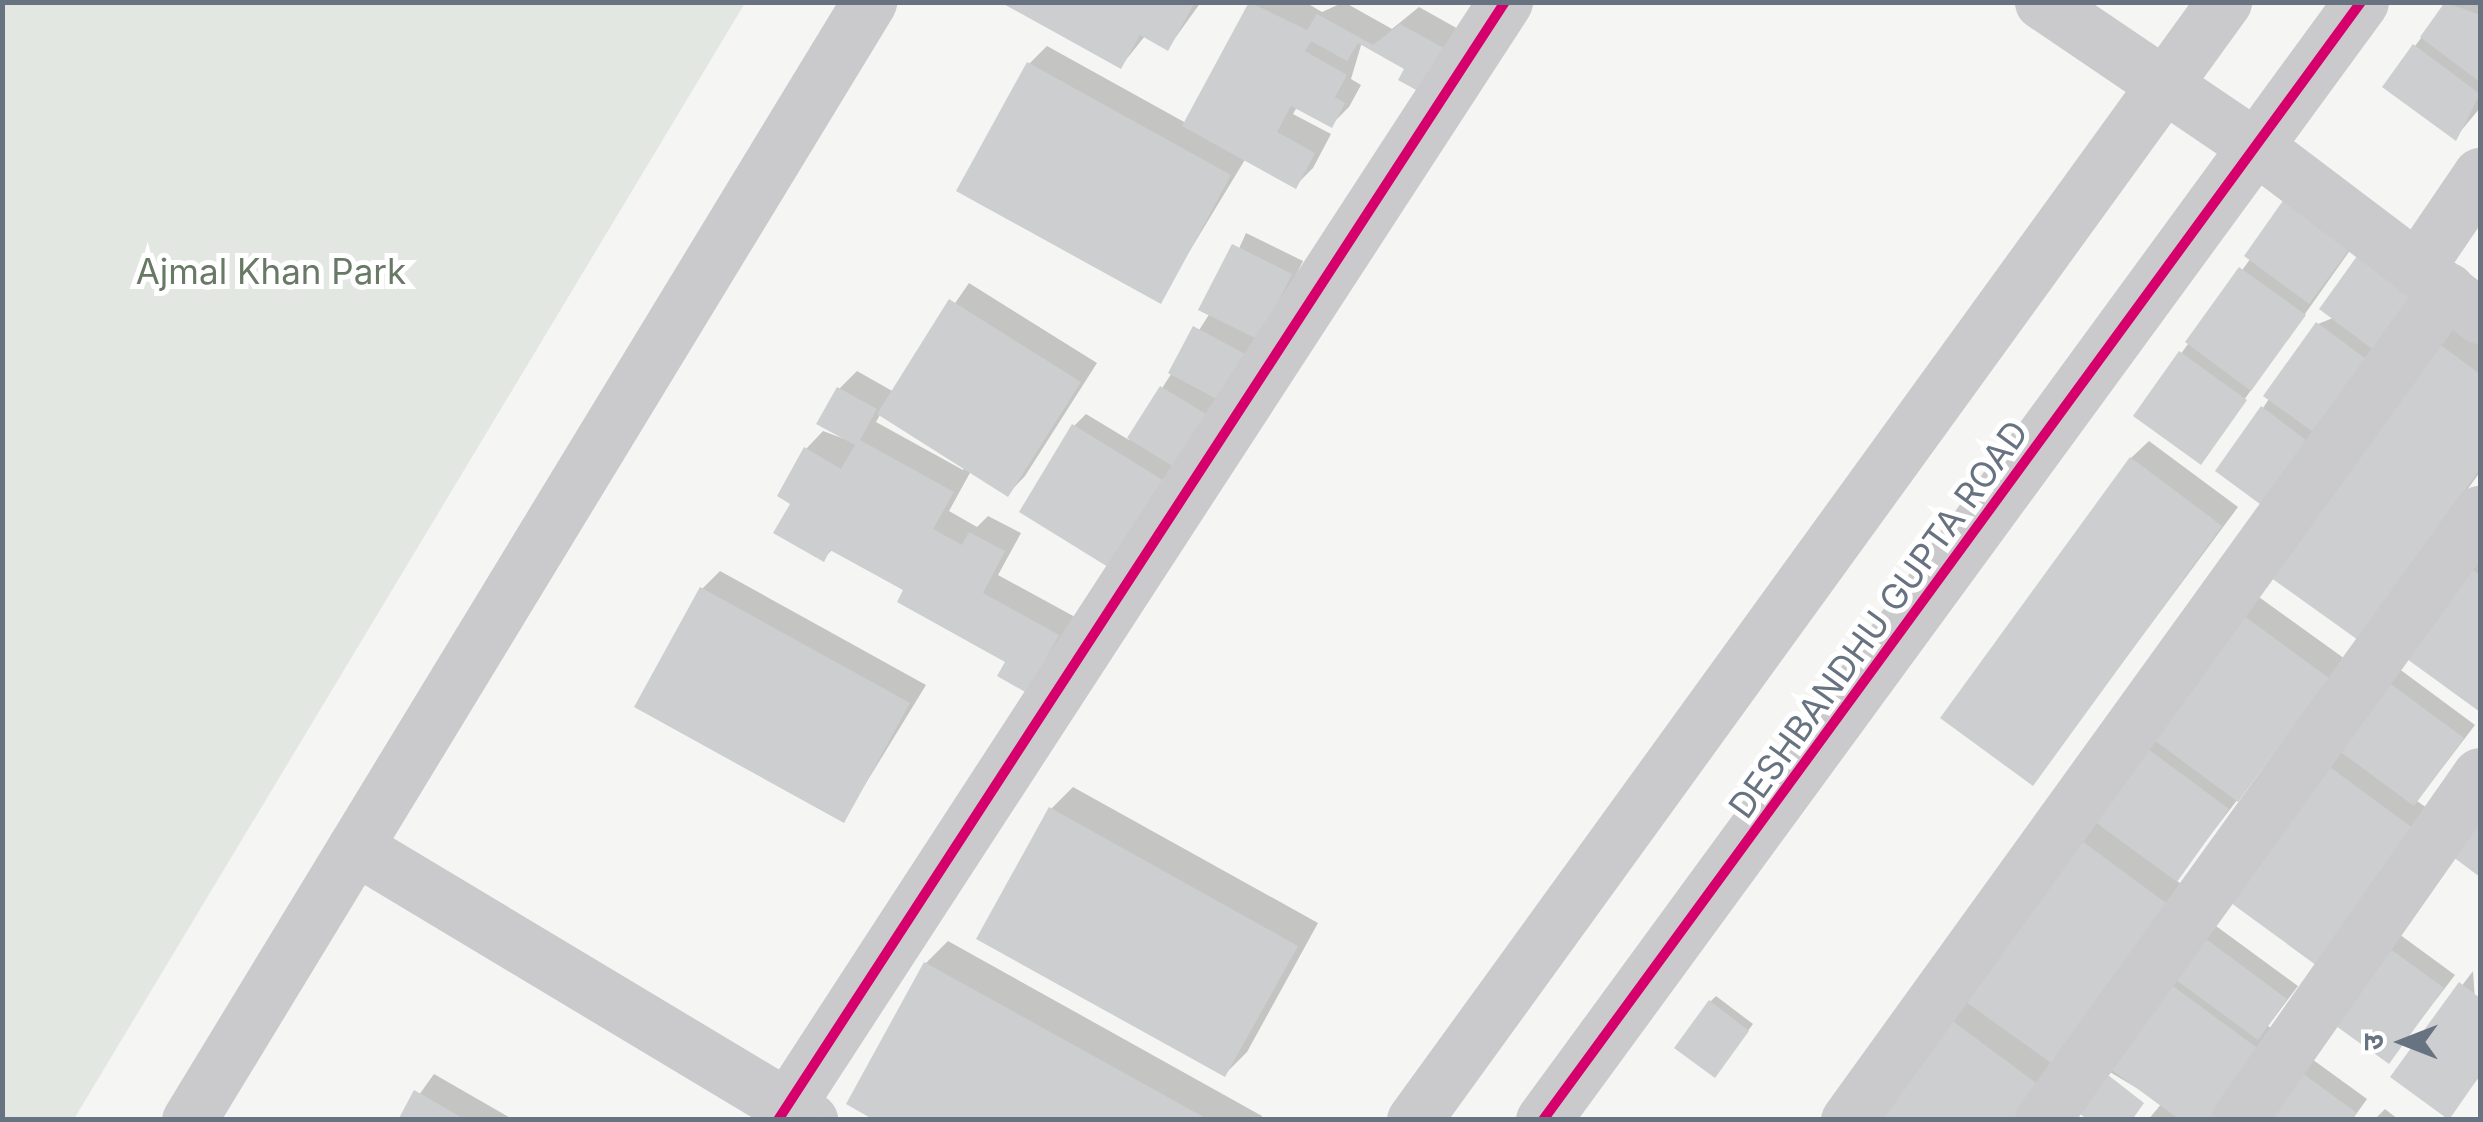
<!DOCTYPE html>
<meta charset="utf-8">
<style>
body{margin:0}
#map{position:relative;width:2483px;height:1122px;overflow:hidden;background:#f5f5f4;font-family:Inter,"Noto Sans Devanagari",sans-serif}
div>[style]{position:absolute}
.green>*{inset:0;background:#e3e7e2}
.shadow>*{inset:0;background:#0003}
.building>*{inset:0;background:#cdcecf}
.minor>*{height:55px;margin:-27.5px;padding:0 27.5px;transform-origin:27.5px;border-radius:27.5px;background:#cacacc}
.cycleway>*{height:10px;margin:-5px;padding:0 5px;transform-origin:5px;border-radius:5px;background:#d6006c}
span{translate:-50% -50%;white-space:nowrap;text-align:center;line-height:1.15;-webkit-text-stroke:10px #fff;paint-order:stroke}
.park-label{font-size:35px;color:#687966}
.street-label{font-size:35px;color:#687381}
.frame{position:absolute;inset:0;border:5px solid #687381;pointer-events:none}
.north{position:absolute;left:2353px;top:992px;width:100px;height:100px;-webkit-text-stroke:8px #fff;paint-order:stroke;rotate:270deg;font-size:28px;font-weight:700;line-height:40px;text-align:center;color:#687381}
.north::after{content:'';display:block;margin:auto;width:35px;height:45px;background:#687381;clip-path:polygon(50% 0,100% 100%,50% 72%,0 100%)}
</style>
<div id="map">
<div class="green">
<i style="clip-path:polygon(2px 3px,745px 3px,74px 1119px,3px 1119px)"></i>
</div>
<div class="shadow">
<i style="clip-path:polygon(1005px 2px,1201px 2px,1168px 48px,1145px 36px,1121px 66px)"></i>
<i style="clip-path:polygon(1252px 2px,1305px 2px,1322px 12px,1344px 2px,1392px 29px,1419px 7px,1469px 35px,1408px 68px,1362px 42px,1351px 79px,1361px 85px,1349px 107px,1331px 125px,1297px 107px,1293px 114px,1331px 134px,1313px 168px,1295px 186px,1246px 158px,1160px 300px,1029px 64px,1047px 46px,1186px 123px)"></i>
<i style="clip-path:polygon(2448px 2px,2480px 2px,2480px 108px,2455px 138px,2415px 46px)"></i>
<i style="clip-path:polygon(2373px 218px,2200px 462px,2136px 415px,2251px 258px)"></i>
<i style="clip-path:polygon(1246px 233px,1303px 261px,1271px 325px,1212px 394px,1226px 407px,1133px 560px,1074px 426px,1086px 414px,1129px 440px,1210px 313px)"></i>
<i style="clip-path:polygon(2437px 276px,2276px 492px,2263px 408px,2318px 324px)"></i>
<i style="clip-path:polygon(evenodd,969px 283px,1097px 363px,1025px 476px,1008px 494px,971px 471px,949px 511px,977px 527px,988px 516px,1021px 533px,998px 575px,1075px 617px,1044px 672px,833px 549px,823px 559px,793px 503px,806px 449px,823px 431px,858px 444px,839px 389px,857px 371px,894px 392px,969px 283px,881px 413px,965px 467px,963px 470px,876px 422px,881px 413px)"></i>
<i style="clip-path:polygon(2446px 319px,2480px 344px,2480px 472px,2370px 625px)"></i>
<i style="clip-path:polygon(2149px 441px,2238px 507px,2033px 783px,2131px 458px)"></i>
<i style="clip-path:polygon(2480px 541px,2480px 709px,2400px 650px)"></i>
<i style="clip-path:polygon(720px 571px,926px 685px,844px 819px,702px 589px)"></i>
<i style="clip-path:polygon(2252px 592px,2345px 659px,2176px 880px,2189px 890px,2030px 1120px,1952px 1021px)"></i>
<i style="clip-path:polygon(2398px 668px,2475px 725px,2417px 801px,2434px 813px,2337px 947px,2220px 892px)"></i>
<i style="clip-path:polygon(1073px 787px,1318px 923px,1247px 1052px,1225px 1074px,1051px 809px)"></i>
<i style="clip-path:polygon(2216px 926px,2298px 986px,2268px 1026px,2279px 1034px,2217px 1120px,2148px 1120px,2162px 1103px,2103px 1068px)"></i>
<i style="clip-path:polygon(2399px 934px,2455px 975px,2389px 1061px,2333px 1020px)"></i>
<i style="clip-path:polygon(948px 941px,1262px 1116px,1260px 1120px,879px 1120px,926px 963px)"></i>
<i style="clip-path:polygon(2473px 971px,2480px 1076px,2448px 1116px,2393px 1076px)"></i>
<i style="clip-path:polygon(1716px 996px,1753px 1024px,1720px 1069px,1710px 1002px)"></i>
<i style="clip-path:polygon(2305px 1054px,2367px 1099px,2352px 1120px,2255px 1120px)"></i>
<i style="clip-path:polygon(434px 1074px,514px 1120px,401px 1120px)"></i>
<i style="clip-path:polygon(2385px 1109px,2399px 1120px,2374px 1120px)"></i>
</div>
<div class="building">
<i style="clip-path:polygon(1000px 2px,1195px 2px,1168px 51px,1140px 35px,1121px 69px)"></i>
<i style="clip-path:polygon(1249px 2px,1307px 30px,1317px 14px,1373px 45px,1400px 24px,1453px 53px,1429px 97px,1398px 80px,1404px 69px,1358px 43px,1347px 61px,1311px 41px,1305px 51px,1347px 75px,1335px 97px,1345px 103px,1332px 128px,1291px 106px,1277px 132px,1315px 153px,1296px 189px,1182px 126px)"></i>
<i style="clip-path:polygon(2445px 2px,2480px 15px,2480px 82px,2420px 37px)"></i>
<i style="clip-path:polygon(2413px 44px,2480px 94px,2456px 141px,2382px 87px)"></i>
<i style="clip-path:polygon(1027px 62px,1231px 175px,1161px 304px,956px 191px)"></i>
<i style="clip-path:polygon(2296px 182px,2363px 231px,2309px 304px,2244px 256px)"></i>
<i style="clip-path:polygon(1232px 244px,1292px 274px,1259px 340px,1198px 310px)"></i>
<i style="clip-path:polygon(2365px 245px,2427px 289px,2379px 354px,2319px 309px)"></i>
<i style="clip-path:polygon(2239px 267px,2306px 315px,2251px 391px,2185px 342px)"></i>
<i style="clip-path:polygon(949px 299px,1081px 382px,1008px 497px,877px 414px)"></i>
<i style="clip-path:polygon(2316px 322px,2373px 364px,2320px 437px,2263px 396px)"></i>
<i style="clip-path:polygon(1193px 326px,1247px 355px,1222px 402px,1168px 373px)"></i>
<i style="clip-path:polygon(2427px 335px,2480px 374px,2480px 469px,2358px 640px,2260px 570px)"></i>
<i style="clip-path:polygon(2179px 351px,2247px 400px,2201px 465px,2133px 416px)"></i>
<i style="clip-path:polygon(1160px 386px,1216px 420px,1184px 473px,1127px 438px)"></i>
<i style="clip-path:polygon(837px 387px,877px 409px,860px 440px,954px 492px,933px 529px,962px 545px,969px 532px,1005px 551px,983px 593px,1059px 635px,1027px 693px,997px 676px,1005px 662px,897px 602px,903px 590px,830px 550px,824px 562px,773px 533px,790px 504px,777px 496px,804px 447px,841px 469px,855px 445px,816px 424px)"></i>
<i style="clip-path:polygon(2261px 406px,2310px 443px,2264px 507px,2215px 471px)"></i>
<i style="clip-path:polygon(1072px 424px,1174px 487px,1121px 575px,1019px 512px)"></i>
<i style="clip-path:polygon(2130px 457px,2222px 526px,2033px 786px,1940px 718px)"></i>
<i style="clip-path:polygon(2462px 561px,2480px 575px,2480px 712px,2396px 651px)"></i>
<i style="clip-path:polygon(700px 587px,910px 703px,844px 823px,634px 707px)"></i>
<i style="clip-path:polygon(2233px 608px,2329px 678px,2238px 802px,2143px 732px)"></i>
<i style="clip-path:polygon(2384px 679px,2464px 738px,2414px 806px,2334px 747px)"></i>
<i style="clip-path:polygon(2140px 743px,2229px 809px,2177px 882px,2087px 816px)"></i>
<i style="clip-path:polygon(2315px 756px,2418px 832px,2320px 968px,2216px 892px)"></i>
<i style="clip-path:polygon(2480px 802px,2480px 877px,2445px 851px)"></i>
<i style="clip-path:polygon(1049px 807px,1298px 946px,1225px 1077px,976px 939px)"></i>
<i style="clip-path:polygon(2075px 836px,2173px 908px,2058px 1068px,1959px 997px)"></i>
<i style="clip-path:polygon(2202px 936px,2287px 999px,2258px 1040px,2172px 977px)"></i>
<i style="clip-path:polygon(2385px 945px,2444px 988px,2389px 1064px,2329px 1021px)"></i>
<i style="clip-path:polygon(924px 962px,1209px 1120px,874px 1120px,846px 1104px)"></i>
<i style="clip-path:polygon(2162px 978px,2264px 1053px,2216px 1120px,2180px 1120px,2101px 1062px)"></i>
<i style="clip-path:polygon(2459px 982px,2480px 998px,2480px 1075px,2449px 1120px,2390px 1077px)"></i>
<i style="clip-path:polygon(1709px 1000px,1749px 1031px,1715px 1078px,1674px 1048px)"></i>
<i style="clip-path:polygon(1950px 1019px,2048px 1092px,2028px 1120px,1877px 1120px)"></i>
<i style="clip-path:polygon(2291px 1065px,2357px 1113px,2352px 1120px,2274px 1120px,2259px 1109px)"></i>
<i style="clip-path:polygon(2099px 1068px,2144px 1103px,2132px 1120px,2088px 1120px,2071px 1107px)"></i>
<i style="clip-path:polygon(414px 1090px,466px 1120px,398px 1120px)"></i>
</div>
<div class="minor">
<i style="left:2042px;top:2px;width:262px;rotate:34.1deg"></i>
<i style="left:2259px;top:149px;width:277px;rotate:37.1deg"></i>
<i style="left:2416px;top:269px;width:114px;rotate:-55.8deg"></i>
<i style="left:355px;top:847px;width:531px;rotate:30.96deg"></i>
<i style="left:189px;top:1120px;width:1309px;rotate:-58.69deg"></i>
<i style="left:778px;top:1120px;width:1334px;rotate:-56.97deg"></i>
<i style="left:1414px;top:1120px;width:1381px;rotate:-54.08deg"></i>
<i style="left:1543px;top:1120px;width:1385px;rotate:-53.81deg"></i>
<i style="left:1848px;top:1120px;width:1024px;rotate:-54.18deg"></i>
<i style="left:2042px;top:1120px;width:749px;rotate:-54.19deg"></i>
<i style="left:2238px;top:1120px;width:421px;rotate:-55deg"></i>
</div>
<div class="cycleway">
<i style="left:778px;top:1120px;width:1334px;rotate:-56.97deg"></i>
<i style="left:1543px;top:1120px;width:1385px;rotate:-53.81deg"></i>
</div>
<div class="park-label">
<span style="left:271px;top:271px">Ajmal Khan Park</span>
</div>
<div class="street-label">
<span style="left:1878px;top:619px;rotate:-54deg">DESHBANDHU GUPTA ROAD</span>
</div>
<div class="frame"></div>
<div class="north">उ</div>
</div>
